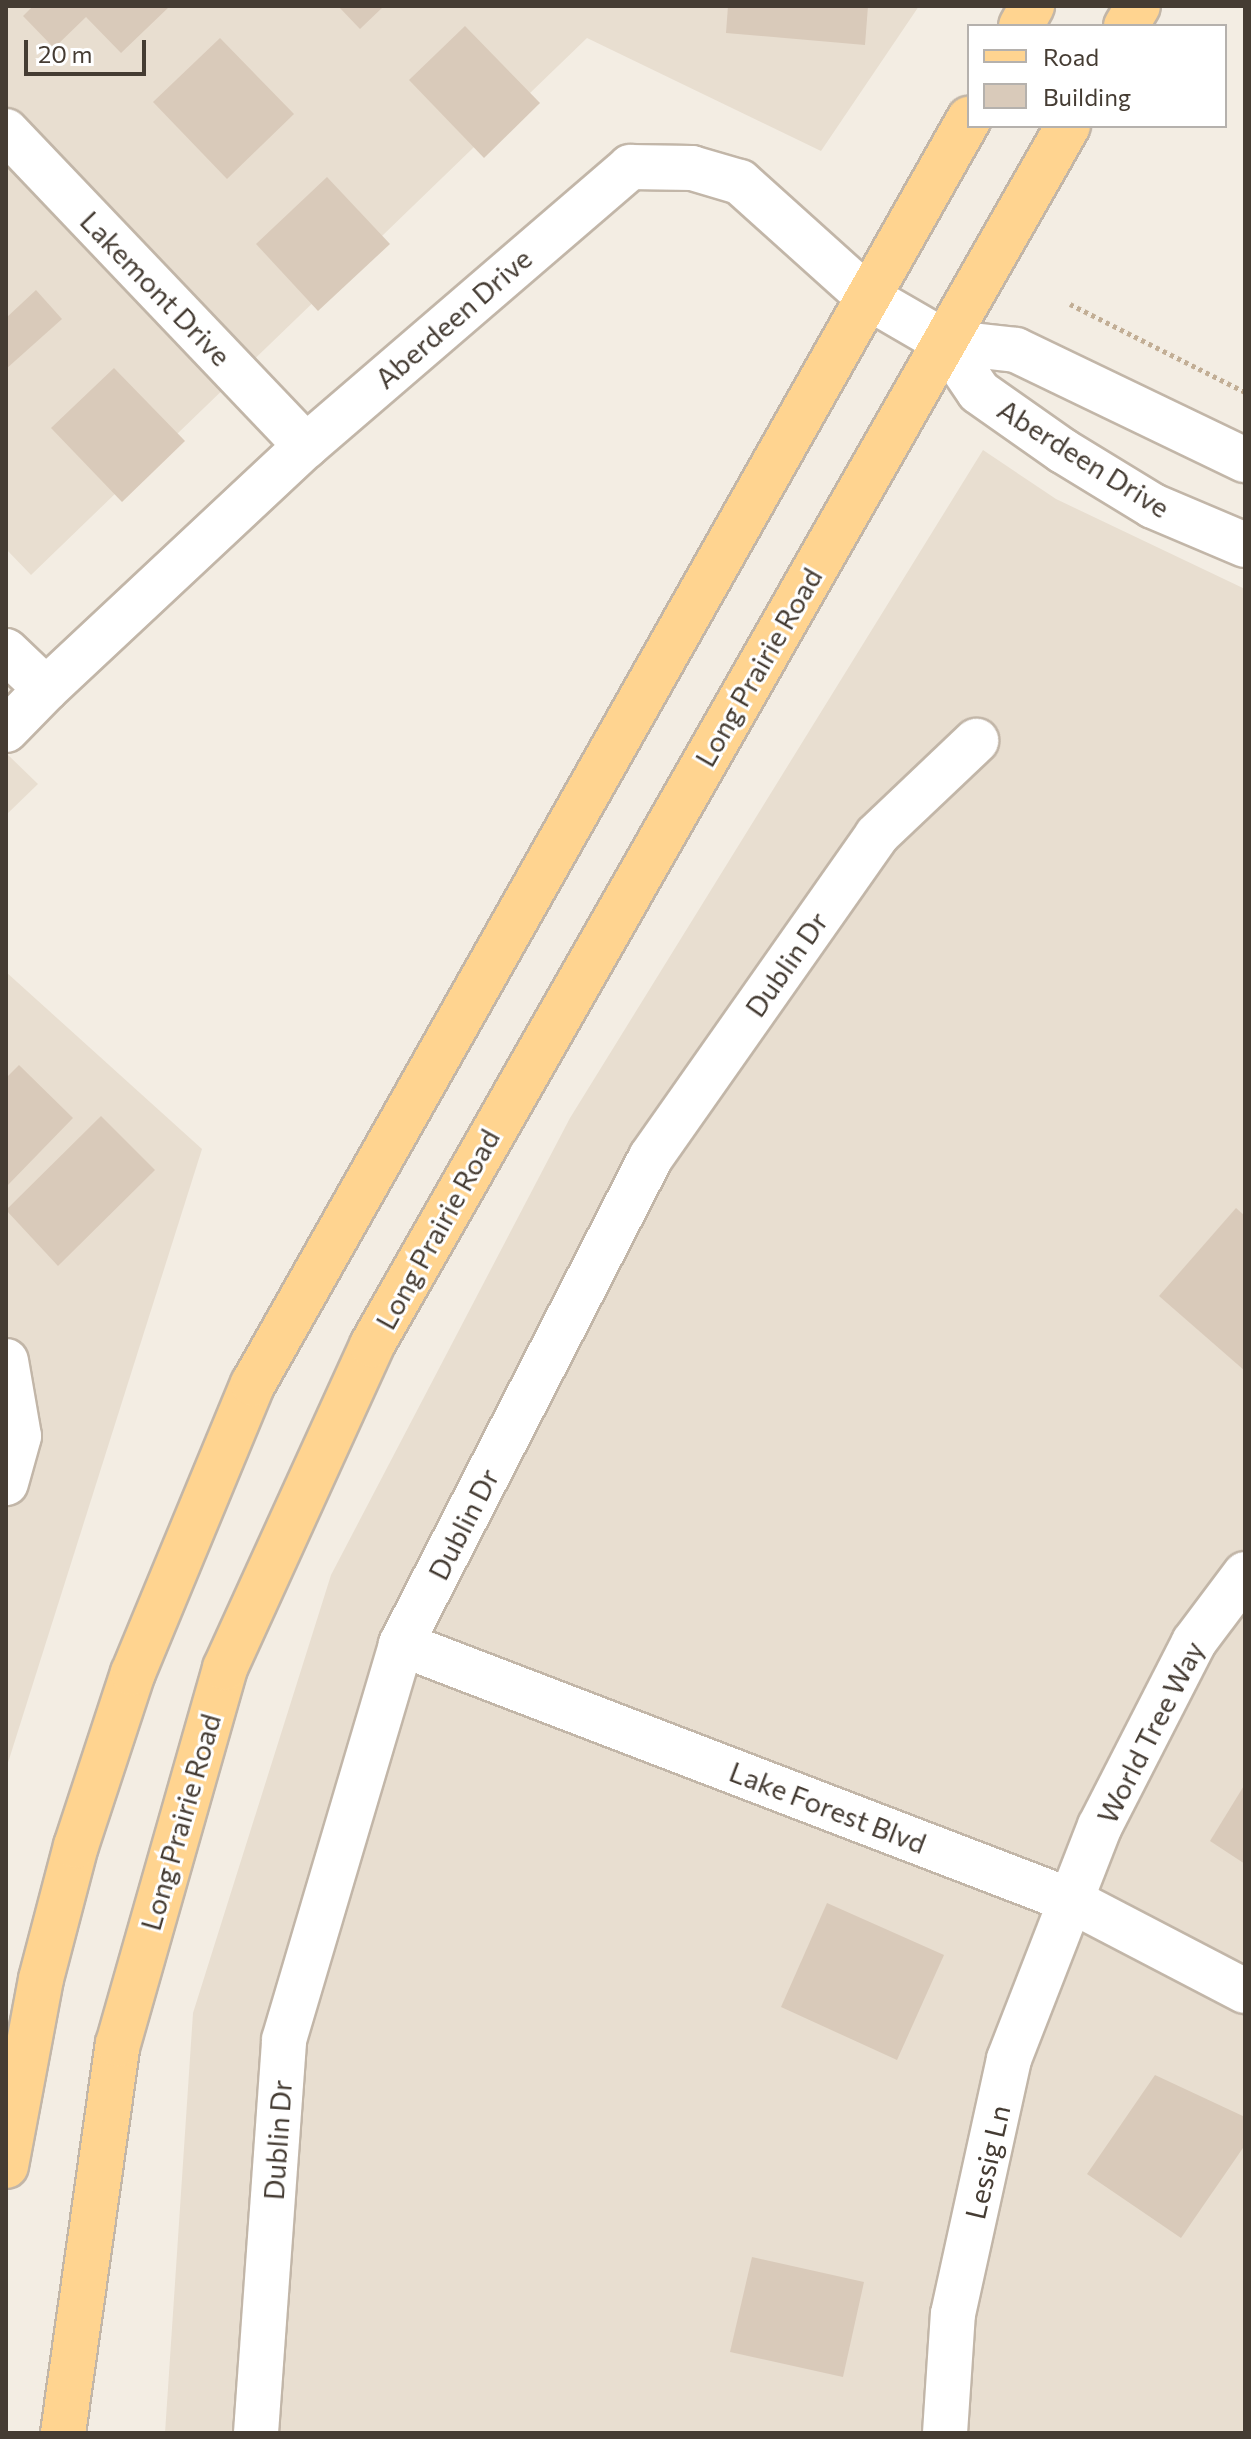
<!DOCTYPE html>
<style>
body{margin:0}
#map{position:relative;width:1251px;height:2439px;overflow:hidden;background:#f3ede3;font-family:Commissioner,sans-serif}
div>[style]{position:absolute}
.residential>*{inset:0;background:#e8ded0}
.building>*{inset:0;background:#d9caba}
.path>*{height:5px;margin-top:-2.5px;transform-origin:0;background:repeating-linear-gradient(90deg,#c2ae95 0 4px,transparent 0 8px)}
.roads{filter:drop-shadow(2px 0 #c2b6a8) drop-shadow(-2px 0 #c2b6a8) drop-shadow(0 2px #c2b6a8) drop-shadow(0 -2px #c2b6a8)}
.street>*{height:44px;margin:-22px;padding:0 22px;transform-origin:22px;border-radius:22px;background:#fff}
.primary>*{height:44px;margin:-22px;padding:0 22px;transform-origin:22px;border-radius:22px;background:#ffd490}
span{translate:-50% -50%;white-space:nowrap;text-align:center;line-height:1.15;-webkit-text-stroke:6px #fff;paint-order:stroke}
.street-label{font-size:28px;color:#453c33}
.frame{position:absolute;inset:0;border:8px solid #453c33;pointer-events:none}
.legend{position:absolute;left:967px;top:24px;width:260px;height:104px;box-sizing:border-box;background:#fff;border:2px solid #b5b1ad;margin:0;padding:10px 14px;list-style:none;font-size:24px;color:#453c33}
.legend li{display:flex;align-items:center;gap:16px;height:40px}
.legend b{width:40px;border:2px solid #b5b1ad}
.scale{position:absolute;left:24px;top:40px;width:122px;height:36px;box-sizing:border-box;border:4px solid #453c33;border-top:0;padding-left:10px;font-size:24px;line-height:28px;white-space:nowrap;color:#453c33;-webkit-text-stroke:6px #fff;paint-order:stroke}
</style>
<div id="map">
<div class="residential">
<i style="clip-path:polygon(6px 6px,919px 6px,821px 151px,587px 38px,31px 575px,6px 549px)"></i>
<i style="clip-path:polygon(983px 450px,1056px 499px,1245px 589px,1245px 2433px,165px 2433px,193px 2013px,331px 1575px,570px 1118px)"></i>
<i style="clip-path:polygon(6px 753px,38px 784px,6px 815px)"></i>
<i style="clip-path:polygon(6px 972px,202px 1149px,6px 1769px)"></i>
</div>
<div class="building">
<i style="clip-path:polygon(33px 6px,170px 6px,121px 53px,86px 17px,54px 48px,23px 16px)"></i>
<i style="clip-path:polygon(338px 6px,384px 6px,360px 29px)"></i>
<i style="clip-path:polygon(728px 6px,868px 6px,865px 45px,726px 33px)"></i>
<i style="clip-path:polygon(465px 26px,540px 103px,484px 158px,409px 80px)"></i>
<i style="clip-path:polygon(220px 38px,294px 114px,227px 179px,153px 102px)"></i>
<i style="clip-path:polygon(327px 177px,390px 244px,318px 311px,256px 244px)"></i>
<i style="clip-path:polygon(36px 290px,62px 319px,6px 369px,6px 318px)"></i>
<i style="clip-path:polygon(114px 368px,185px 441px,122px 502px,51px 428px)"></i>
<i style="clip-path:polygon(19px 1065px,73px 1118px,6px 1187px,6px 1078px)"></i>
<i style="clip-path:polygon(101px 1116px,155px 1170px,58px 1266px,6px 1210px)"></i>
<i style="clip-path:polygon(1236px 1208px,1245px 1216px,1245px 1371px,1159px 1296px)"></i>
<i style="clip-path:polygon(1245px 1784px,1245px 1864px,1210px 1841px)"></i>
<i style="clip-path:polygon(827px 1903px,944px 1955px,897px 2060px,781px 2007px)"></i>
<i style="clip-path:polygon(1155px 2075px,1245px 2117px,1245px 2145px,1181px 2238px,1087px 2174px)"></i>
<i style="clip-path:polygon(752px 2257px,864px 2282px,843px 2377px,730px 2352px)"></i>
</div>
<div class="path">
<i style="left:1070px;top:304px;width:196px;rotate:26.7deg"></i>
</div>
<div class="roads">
<div class="street">
<i style="left:6px;top:131px;width:435px;rotate:46.4deg"></i>
<i style="left:945px;top:342px;width:60px;rotate:55.8deg"></i>
<i style="left:979px;top:392px;width:103px;rotate:35.1deg"></i>
<i style="left:1063px;top:451px;width:105px;rotate:31.4deg"></i>
<i style="left:1153px;top:506px;width:100px;rotate:23deg"></i>
<i style="left:6px;top:651px;width:55px;rotate:43.5deg"></i>
<i style="left:46px;top:689px;width:356px;rotate:-43.1deg"></i>
<i style="left:306px;top:446px;width:428px;rotate:-40.7deg"></i>
<i style="left:630px;top:167px;width:62px;rotate:0.9deg"></i>
<i style="left:692px;top:168px;width:50px;rotate:16.3deg"></i>
<i style="left:740px;top:182px;width:173px;rotate:42deg"></i>
<i style="left:869px;top:298px;width:88px;rotate:30.1deg"></i>
<i style="left:945px;top:342px;width:71px;rotate:6.4deg"></i>
<i style="left:1016px;top:350px;width:254px;rotate:25.7deg"></i>
<i style="left:6px;top:730px;width:57px;rotate:-45.7deg"></i>
<i style="left:6px;top:1361px;width:76px;rotate:80.2deg"></i>
<i style="left:19px;top:1436px;width:49px;rotate:105.5deg"></i>
<i style="left:401px;top:1644px;width:719px;rotate:20.96deg"></i>
<i style="left:1072px;top:1901px;width:195px;rotate:27.5deg"></i>
<i style="left:256px;top:2433px;width:394px;rotate:-85.9deg"></i>
<i style="left:284px;top:2040px;width:413px;rotate:-73.5deg"></i>
<i style="left:401px;top:1644px;width:547px;rotate:-62.83deg"></i>
<i style="left:651px;top:1157px;width:393px;rotate:-54.9deg"></i>
<i style="left:877px;top:835px;width:137px;rotate:-43.5deg"></i>
<i style="left:945px;top:2433px;width:119px;rotate:-86.2deg"></i>
<i style="left:953px;top:2314px;width:261px;rotate:-77.6deg"></i>
<i style="left:1009px;top:2059px;width:250px;rotate:-68.7deg"></i>
<i style="left:1100px;top:1826px;width:207px;rotate:-62.9deg"></i>
<i style="left:1194px;top:1642px;width:85px;rotate:-53.1deg"></i>
</div>
<div class="primary">
<i style="left:1021px;top:26px;width:23px;rotate:-61deg"></i>
<i style="left:1126px;top:26px;width:23px;rotate:-59deg"></i>
<i style="left:6px;top:2166px;width:190px;rotate:-79.4deg"></i>
<i style="left:41px;top:1979px;width:138px;rotate:-75.3deg"></i>
<i style="left:76px;top:1846px;width:182px;rotate:-71.8deg"></i>
<i style="left:133px;top:1673px;width:313px;rotate:-67.5deg"></i>
<i style="left:253px;top:1384px;width:1454px;rotate:-60.49deg"></i>
<i style="left:63px;top:2433px;width:393px;rotate:-82deg"></i>
<i style="left:118px;top:2044px;width:391px;rotate:-74.1deg"></i>
<i style="left:225px;top:1668px;width:355px;rotate:-65.5deg"></i>
<i style="left:372px;top:1345px;width:1404px;rotate:-60.28deg"></i>
</div>
</div>
<div class="street-label">
<span style="left:156px;top:288px;rotate:46deg">Lakemont Drive</span>
<span style="left:453px;top:318px;rotate:-41deg">Aberdeen Drive</span>
<span style="left:1084px;top:458px;rotate:32deg">Aberdeen Drive</span>
<span style="left:758px;top:667px;rotate:-60deg">Long Prairie Road</span>
<span style="left:786px;top:964px;rotate:-55deg">Dublin Dr</span>
<span style="left:437px;top:1229px;rotate:-61deg">Long Prairie Road</span>
<span style="left:463px;top:1524px;rotate:-63deg">Dublin Dr</span>
<span style="left:1150px;top:1732px;rotate:-63deg">World Tree Way</span>
<span style="left:828px;top:1807px;rotate:21deg">Lake Forest Blvd</span>
<span style="left:180px;top:1822px;rotate:-74deg">Long Prairie Road</span>
<span style="left:277px;top:2140px;rotate:-86deg">Dublin Dr</span>
<span style="left:987px;top:2162px;rotate:-77deg">Lessig Ln</span>
</div>
<div class="frame"></div>
<ul class="legend">
<li><b style="height:10px;background:#ffd490"></b>Road</li>
<li><b style="height:22px;background:#d9caba"></b>Building</li>
</ul>
<div class="scale">20 m</div>
</div>
